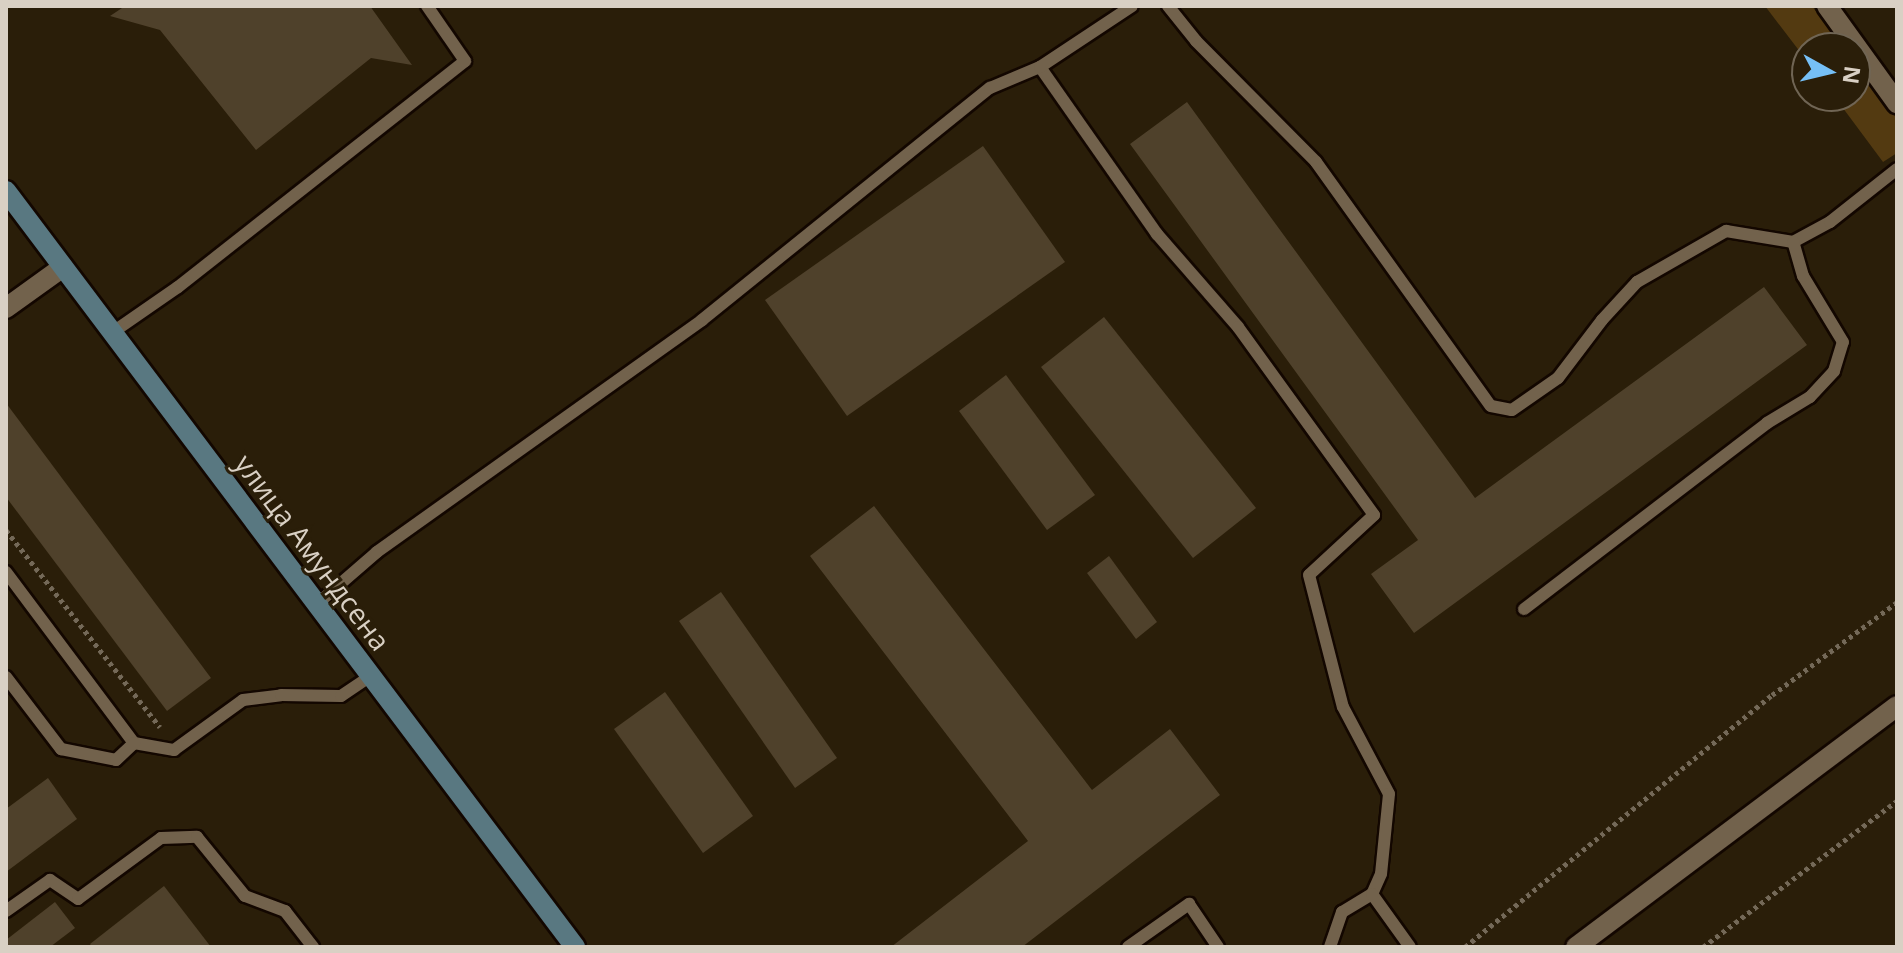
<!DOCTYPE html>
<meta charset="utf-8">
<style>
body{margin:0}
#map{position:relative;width:1903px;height:953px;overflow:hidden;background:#2a1e09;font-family:"Open Sans",sans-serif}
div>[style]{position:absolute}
.green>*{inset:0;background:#533a11}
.building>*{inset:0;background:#4f412b}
.path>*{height:5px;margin-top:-2.5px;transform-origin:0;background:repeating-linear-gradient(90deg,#746958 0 4px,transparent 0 8px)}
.roads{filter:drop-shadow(2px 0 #130700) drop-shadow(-2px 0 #130700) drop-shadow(0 2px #130700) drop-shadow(0 -2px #130700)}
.service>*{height:12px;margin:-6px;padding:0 6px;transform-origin:6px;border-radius:6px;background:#72624c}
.minor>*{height:20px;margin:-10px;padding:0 10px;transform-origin:10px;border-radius:10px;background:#72624c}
.tertiary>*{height:20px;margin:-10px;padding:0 10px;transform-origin:10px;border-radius:10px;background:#72624c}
.secondary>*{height:20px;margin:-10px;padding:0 10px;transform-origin:10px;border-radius:10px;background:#597881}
span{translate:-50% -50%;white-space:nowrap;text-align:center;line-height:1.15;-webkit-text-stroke:6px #2a1e09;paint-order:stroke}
.street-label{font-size:28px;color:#d9d0c4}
.frame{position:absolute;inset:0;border:8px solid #d9d0c4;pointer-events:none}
.north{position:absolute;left:1791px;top:32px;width:80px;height:80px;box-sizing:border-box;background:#2a1e09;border:2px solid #706554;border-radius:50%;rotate:98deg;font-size:22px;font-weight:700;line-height:32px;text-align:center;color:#d9d0c4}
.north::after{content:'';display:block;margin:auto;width:28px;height:36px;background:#76c0f7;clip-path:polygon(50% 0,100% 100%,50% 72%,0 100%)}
</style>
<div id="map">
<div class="green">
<i style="clip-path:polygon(1765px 6px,1812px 6px,1843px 48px,1807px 48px,1807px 61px)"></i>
<i style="clip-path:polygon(1855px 64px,1897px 119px,1897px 153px,1883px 162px,1834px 96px,1855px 96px)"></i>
</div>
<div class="building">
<i style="clip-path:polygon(125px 6px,370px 6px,412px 65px,371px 58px,256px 150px,160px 30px,110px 16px)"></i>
<i style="clip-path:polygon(1187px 102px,1475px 498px,1764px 287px,1807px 345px,1414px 633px,1371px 574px,1418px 540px,1130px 144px)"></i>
<i style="clip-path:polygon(983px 146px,1065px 262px,847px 416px,765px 300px)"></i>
<i style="clip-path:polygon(1104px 317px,1256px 508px,1193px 558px,1041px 367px)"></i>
<i style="clip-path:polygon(1006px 375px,1095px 495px,1047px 530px,959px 411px)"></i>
<i style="clip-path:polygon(6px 403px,211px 678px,167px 711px,6px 497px)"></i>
<i style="clip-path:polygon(874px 506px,1092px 790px,1170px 729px,1220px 795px,1022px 947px,891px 947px,1028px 841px,810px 556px)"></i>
<i style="clip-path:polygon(1109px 556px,1157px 622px,1136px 639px,1087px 573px)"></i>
<i style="clip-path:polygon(721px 592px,837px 758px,795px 788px,679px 621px)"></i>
<i style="clip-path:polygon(665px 692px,753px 816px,703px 853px,614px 729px)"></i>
<i style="clip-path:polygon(48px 778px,77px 819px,6px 872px,6px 809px)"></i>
<i style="clip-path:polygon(164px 886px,211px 947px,92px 947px,90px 944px)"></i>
<i style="clip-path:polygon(55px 902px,75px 928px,50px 947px,6px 947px,6px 940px)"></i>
</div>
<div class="path">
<i style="left:6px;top:530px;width:250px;rotate:52deg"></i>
<i style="left:1465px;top:947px;width:397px;rotate:-39.4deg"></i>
<i style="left:1772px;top:695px;width:156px;rotate:-36.6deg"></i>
<i style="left:1703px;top:947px;width:243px;rotate:-37deg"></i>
</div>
<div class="roads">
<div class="service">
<i style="left:1168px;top:6px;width:45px;rotate:51.3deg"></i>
<i style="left:1196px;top:41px;width:170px;rotate:45.2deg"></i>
<i style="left:1316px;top:162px;width:300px;rotate:54.4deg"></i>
<i style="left:1491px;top:406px;width:21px;rotate:11deg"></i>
<i style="left:1512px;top:410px;width:56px;rotate:-34.8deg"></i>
<i style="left:1558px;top:378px;width:73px;rotate:-52.8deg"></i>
<i style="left:1602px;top:320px;width:52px;rotate:-47.4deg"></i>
<i style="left:1637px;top:282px;width:103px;rotate:-29.8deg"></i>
<i style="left:1726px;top:231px;width:68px;rotate:9.3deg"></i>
<i style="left:1793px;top:242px;width:42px;rotate:-28.4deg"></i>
<i style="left:1830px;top:222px;width:85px;rotate:-38.3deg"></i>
<i style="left:1040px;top:67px;width:204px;rotate:55deg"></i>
<i style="left:1157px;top:234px;width:123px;rotate:48.9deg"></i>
<i style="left:1238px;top:327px;width:232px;rotate:54.1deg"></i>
<i style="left:1374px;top:515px;width:88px;rotate:137.3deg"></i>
<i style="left:1309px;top:575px;width:136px;rotate:75.6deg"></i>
<i style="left:1343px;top:707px;width:98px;rotate:62.1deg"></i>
<i style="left:1389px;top:794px;width:80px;rotate:95.7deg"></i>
<i style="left:1381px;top:874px;width:22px;rotate:114deg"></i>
<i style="left:1372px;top:894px;width:35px;rotate:149deg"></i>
<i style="left:1342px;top:912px;width:37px;rotate:109deg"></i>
<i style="left:113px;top:332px;width:79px;rotate:-34.7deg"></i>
<i style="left:178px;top:287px;width:365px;rotate:-38.2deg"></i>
<i style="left:465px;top:61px;width:67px;rotate:-124.6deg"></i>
<i style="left:6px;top:572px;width:214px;rotate:53.2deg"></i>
<i style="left:134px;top:743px;width:41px;rotate:9.9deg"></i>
<i style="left:174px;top:750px;width:85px;rotate:-35.9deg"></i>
<i style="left:243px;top:700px;width:38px;rotate:-7deg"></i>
<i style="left:281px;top:695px;width:60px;rotate:1deg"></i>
<i style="left:341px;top:696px;width:36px;rotate:-34deg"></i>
<i style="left:317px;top:604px;width:79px;rotate:-40.9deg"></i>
<i style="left:377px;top:552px;width:399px;rotate:-35.5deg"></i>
<i style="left:702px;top:320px;width:370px;rotate:-38.9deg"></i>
<i style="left:990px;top:88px;width:54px;rotate:-22.8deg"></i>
<i style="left:1040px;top:67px;width:110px;rotate:-33.5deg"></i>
<i style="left:1524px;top:609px;width:306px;rotate:-37.4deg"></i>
<i style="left:1767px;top:423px;width:50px;rotate:-31.2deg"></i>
<i style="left:1810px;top:397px;width:35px;rotate:-47deg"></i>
<i style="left:1834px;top:371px;width:30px;rotate:-73deg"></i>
<i style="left:1843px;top:342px;width:77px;rotate:-121.2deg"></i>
<i style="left:1803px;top:276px;width:35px;rotate:-106deg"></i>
<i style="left:6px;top:677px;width:91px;rotate:52.6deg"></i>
<i style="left:61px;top:749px;width:56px;rotate:11.3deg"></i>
<i style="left:116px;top:760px;width:25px;rotate:-43deg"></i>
<i style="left:1372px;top:894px;width:65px;rotate:54.4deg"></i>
<i style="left:6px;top:911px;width:54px;rotate:-35.2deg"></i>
<i style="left:50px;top:880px;width:34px;rotate:34deg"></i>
<i style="left:78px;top:899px;width:103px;rotate:-36.3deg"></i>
<i style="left:161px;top:838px;width:36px;rotate:-2deg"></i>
<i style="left:197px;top:837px;width:76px;rotate:50.9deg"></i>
<i style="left:245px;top:896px;width:43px;rotate:20.6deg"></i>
<i style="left:285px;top:911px;width:46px;rotate:52.1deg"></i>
<i style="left:1128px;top:947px;width:75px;rotate:-35.2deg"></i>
<i style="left:1189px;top:904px;width:52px;rotate:56deg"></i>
</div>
<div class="minor">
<i style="left:1827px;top:6px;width:120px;rotate:54.2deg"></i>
<i style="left:6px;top:308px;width:70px;rotate:-35.7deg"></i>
</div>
<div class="tertiary">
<i style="left:1576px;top:947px;width:401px;rotate:-36.9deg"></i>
</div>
<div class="secondary">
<i style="left:6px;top:191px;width:946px;rotate:53.03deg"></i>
</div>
</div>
<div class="street-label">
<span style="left:313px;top:552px;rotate:53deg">улица Амундсена</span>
</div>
<div class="frame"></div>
<div class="north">N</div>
</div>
